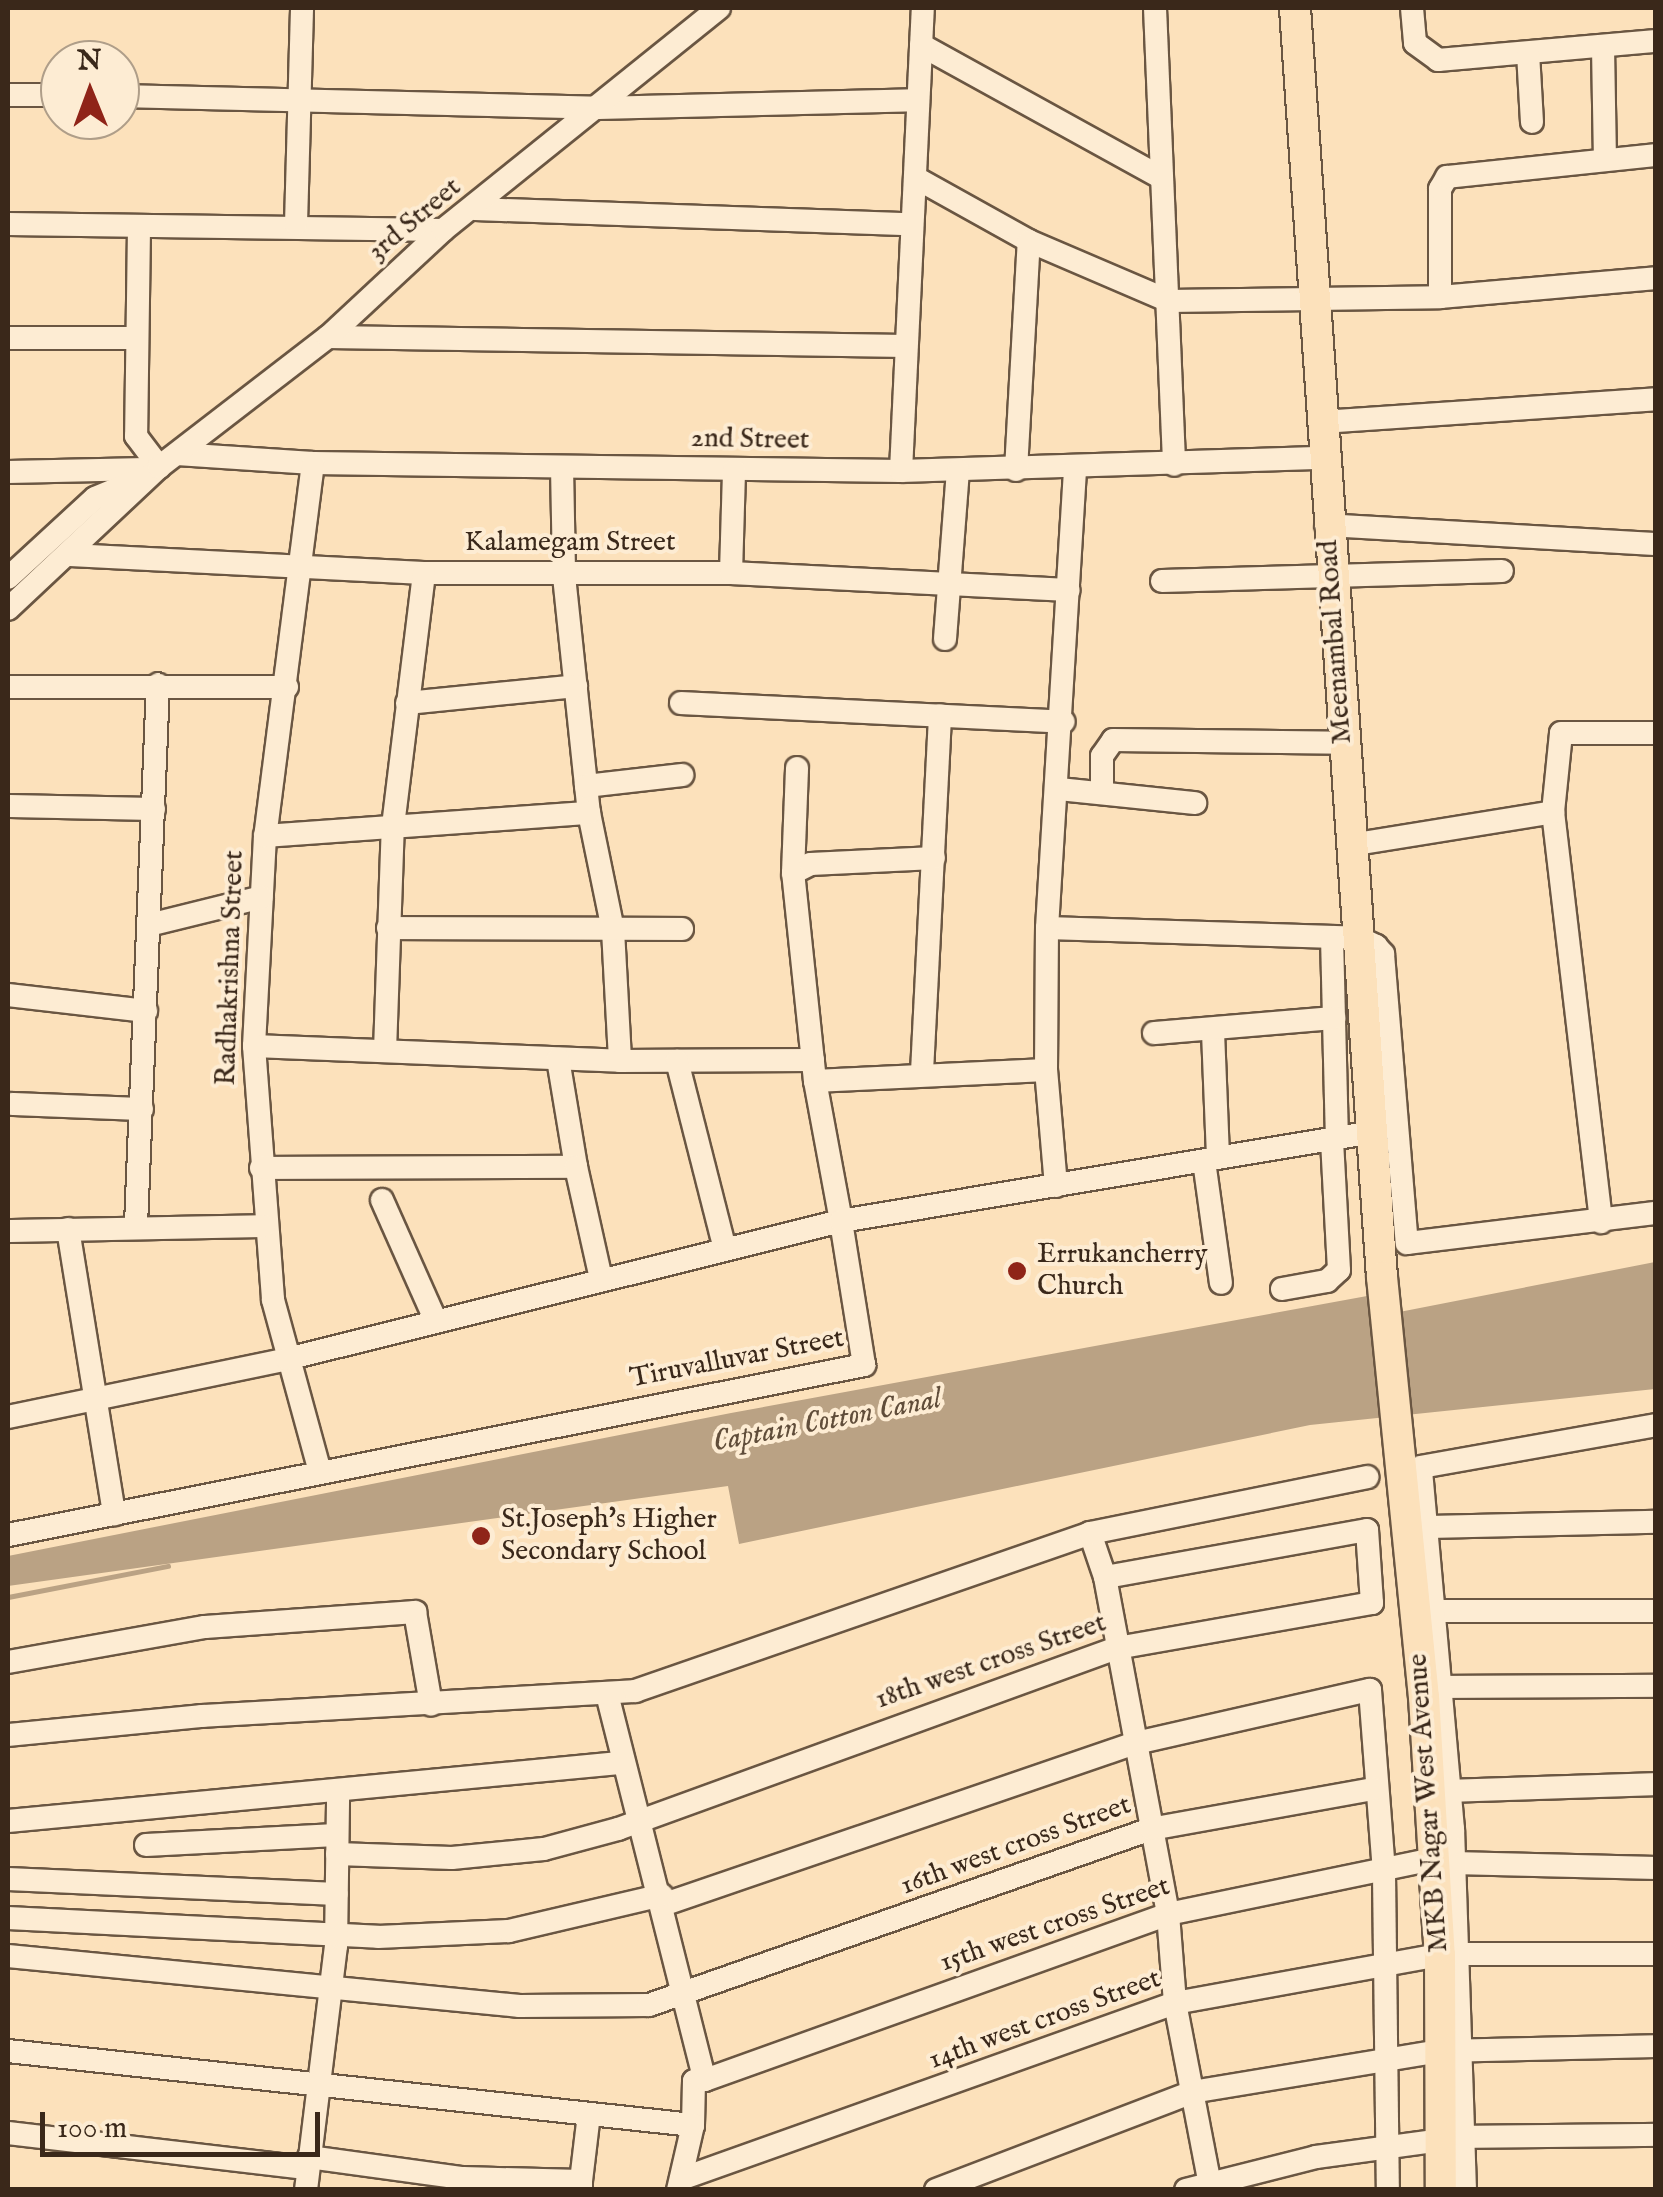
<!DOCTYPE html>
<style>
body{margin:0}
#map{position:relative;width:1663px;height:2197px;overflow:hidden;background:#fce1bb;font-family:"IM FELL English",serif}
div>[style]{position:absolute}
.water>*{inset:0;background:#baa284}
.stream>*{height:5px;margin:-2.5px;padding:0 2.5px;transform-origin:2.5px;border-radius:2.5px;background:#baa284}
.roads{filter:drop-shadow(2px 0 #6a5642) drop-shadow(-2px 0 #6a5642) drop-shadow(0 2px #6a5642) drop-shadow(0 -2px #6a5642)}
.minor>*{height:22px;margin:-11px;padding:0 11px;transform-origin:11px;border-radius:11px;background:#fdecd3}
.major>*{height:30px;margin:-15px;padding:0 15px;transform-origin:15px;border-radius:15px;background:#fce1bb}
.dots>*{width:28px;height:28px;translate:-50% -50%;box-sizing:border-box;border:5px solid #fdecd3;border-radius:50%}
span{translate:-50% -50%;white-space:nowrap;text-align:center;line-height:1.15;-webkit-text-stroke:8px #fdecd3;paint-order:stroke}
.street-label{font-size:28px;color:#3a281a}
.poi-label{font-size:28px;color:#3a281a}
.left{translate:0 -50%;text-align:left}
.water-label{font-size:30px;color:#604d3a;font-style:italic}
.frame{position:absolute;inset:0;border:10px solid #3a281a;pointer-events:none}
.north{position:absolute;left:40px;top:40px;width:100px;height:100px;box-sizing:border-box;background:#fdecd3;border:2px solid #af9e89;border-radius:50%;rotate:359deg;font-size:28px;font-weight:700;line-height:40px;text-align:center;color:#3a281a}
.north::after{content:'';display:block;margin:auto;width:35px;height:45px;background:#8f2418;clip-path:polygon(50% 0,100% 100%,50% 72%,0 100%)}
.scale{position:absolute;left:40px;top:2112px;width:280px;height:45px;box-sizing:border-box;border:5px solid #3a281a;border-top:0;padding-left:12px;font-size:30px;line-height:35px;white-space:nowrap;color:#3a281a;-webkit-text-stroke:8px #fdecd3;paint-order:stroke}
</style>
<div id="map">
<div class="water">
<i style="clip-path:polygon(1655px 1262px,1655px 1389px,1310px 1425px,739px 1544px,728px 1486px,8px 1586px,8px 1556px,731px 1413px,1378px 1294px,1384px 1315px)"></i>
</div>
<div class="stream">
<i style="left:8px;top:1597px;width:163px;rotate:-11deg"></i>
</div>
<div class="roads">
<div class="minor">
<i style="left:1155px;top:8px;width:457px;rotate:87.6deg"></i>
<i style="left:1412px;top:8px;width:35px;rotate:85deg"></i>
<i style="left:1415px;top:43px;width:29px;rotate:36deg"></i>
<i style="left:1438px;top:60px;width:219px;rotate:-5deg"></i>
<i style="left:921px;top:45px;width:275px;rotate:28.9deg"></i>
<i style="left:1603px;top:47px;width:112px;rotate:89deg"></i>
<i style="left:1528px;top:53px;width:69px;rotate:86.7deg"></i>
<i style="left:8px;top:95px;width:52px"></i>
<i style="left:120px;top:96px;width:478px;rotate:1.4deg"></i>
<i style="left:598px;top:108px;width:317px;rotate:-1.4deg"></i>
<i style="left:916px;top:178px;width:129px;rotate:29.1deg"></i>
<i style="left:1029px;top:241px;width:152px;rotate:23.2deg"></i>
<i style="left:1169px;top:301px;width:271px;rotate:-0.8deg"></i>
<i style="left:1440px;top:297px;width:217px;rotate:-5deg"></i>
<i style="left:475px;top:209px;width:434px;rotate:2deg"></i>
<i style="left:8px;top:224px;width:435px;rotate:0.8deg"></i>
<i style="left:296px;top:224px;width:216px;rotate:-88.4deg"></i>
<i style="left:139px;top:228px;width:208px;rotate:90.8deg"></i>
<i style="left:136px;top:436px;width:39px;rotate:53deg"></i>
<i style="left:1440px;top:297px;width:108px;rotate:-90deg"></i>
<i style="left:1440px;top:189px;width:14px;rotate:-60deg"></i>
<i style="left:1447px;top:177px;width:210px;rotate:-6deg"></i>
<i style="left:328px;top:337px;width:578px;rotate:0.89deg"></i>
<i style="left:8px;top:338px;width:129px"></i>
<i style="left:1322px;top:422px;width:335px;rotate:-3.9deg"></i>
<i style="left:177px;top:454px;width:136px;rotate:3.8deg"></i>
<i style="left:313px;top:463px;width:588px;rotate:0.78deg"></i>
<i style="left:901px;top:471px;width:423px;rotate:-1.8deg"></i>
<i style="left:313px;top:463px;width:376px;rotate:97.3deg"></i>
<i style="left:265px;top:836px;width:210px;rotate:93deg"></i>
<i style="left:254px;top:1046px;width:255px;rotate:85.7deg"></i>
<i style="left:273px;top:1300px;width:178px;rotate:74.7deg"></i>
<i style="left:562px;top:467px;width:109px;rotate:88.9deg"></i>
<i style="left:564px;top:576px;width:238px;rotate:84deg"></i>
<i style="left:589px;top:813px;width:119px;rotate:78.4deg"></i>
<i style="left:613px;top:930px;width:131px;rotate:86.9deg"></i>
<i style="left:1016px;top:470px;width:229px;rotate:-86.8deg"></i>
<i style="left:901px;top:471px;width:464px;rotate:-87.3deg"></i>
<i style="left:8px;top:472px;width:138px;rotate:-1.2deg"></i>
<i style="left:1326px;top:525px;width:331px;rotate:3.3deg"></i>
<i style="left:70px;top:555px;width:354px;rotate:2.9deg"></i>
<i style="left:424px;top:573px;width:307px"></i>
<i style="left:731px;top:573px;width:338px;rotate:2.9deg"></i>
<i style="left:731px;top:573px;width:103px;rotate:-88.3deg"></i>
<i style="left:8px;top:578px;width:118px;rotate:-42.6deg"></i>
<i style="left:95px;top:498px;width:55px;rotate:-22.4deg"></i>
<i style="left:1162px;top:581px;width:340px;rotate:-1.7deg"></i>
<i style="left:8px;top:609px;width:207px;rotate:-43.2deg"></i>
<i style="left:159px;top:467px;width:213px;rotate:-37.6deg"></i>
<i style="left:328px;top:337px;width:157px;rotate:-42.9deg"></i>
<i style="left:443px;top:230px;width:354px;rotate:-38.8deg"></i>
<i style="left:945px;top:639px;width:169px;rotate:-85.6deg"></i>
<i style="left:8px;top:687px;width:279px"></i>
<i style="left:407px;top:703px;width:170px;rotate:-5.7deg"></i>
<i style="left:681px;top:703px;width:383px;rotate:2.8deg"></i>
<i style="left:586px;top:786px;width:97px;rotate:-6.5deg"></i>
<i style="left:1059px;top:789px;width:137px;rotate:5.9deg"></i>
<i style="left:1102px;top:792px;width:36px;rotate:-90deg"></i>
<i style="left:1102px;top:756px;width:19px;rotate:-55deg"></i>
<i style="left:1113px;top:740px;width:231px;rotate:0.7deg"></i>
<i style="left:8px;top:806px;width:146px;rotate:1.2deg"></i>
<i style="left:1553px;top:812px;width:413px;rotate:83.3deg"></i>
<i style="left:265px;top:836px;width:325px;rotate:-4.1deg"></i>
<i style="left:1350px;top:845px;width:206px;rotate:-9.2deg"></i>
<i style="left:1553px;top:812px;width:79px;rotate:-84.2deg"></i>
<i style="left:1561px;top:733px;width:95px"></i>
<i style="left:793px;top:873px;width:105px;rotate:-87.8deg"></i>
<i style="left:149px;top:925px;width:116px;rotate:-13.9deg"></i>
<i style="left:388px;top:928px;width:294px;rotate:0.2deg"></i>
<i style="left:1047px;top:928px;width:312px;rotate:1.8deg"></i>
<i style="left:1359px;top:938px;width:19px;rotate:25deg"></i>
<i style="left:1376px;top:946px;width:11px;rotate:49deg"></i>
<i style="left:1383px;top:954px;width:290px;rotate:85.3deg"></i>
<i style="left:1407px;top:1243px;width:251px;rotate:-6.9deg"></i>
<i style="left:1332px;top:937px;width:200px;rotate:88.6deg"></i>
<i style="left:8px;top:995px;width:139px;rotate:6.6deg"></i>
<i style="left:1213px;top:1032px;width:126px;rotate:87.7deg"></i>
<i style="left:1154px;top:1033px;width:181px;rotate:-4.8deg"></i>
<i style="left:254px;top:1046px;width:366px;rotate:2.3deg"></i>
<i style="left:620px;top:1061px;width:193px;rotate:-0.3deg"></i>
<i style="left:385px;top:1051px;width:225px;rotate:-88deg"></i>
<i style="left:393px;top:826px;width:255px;rotate:-83deg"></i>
<i style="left:558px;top:1059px;width:109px;rotate:80.5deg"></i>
<i style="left:677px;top:1061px;width:194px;rotate:75.7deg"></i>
<i style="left:922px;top:1072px;width:357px;rotate:-87.1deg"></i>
<i style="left:815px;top:1081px;width:231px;rotate:-2.7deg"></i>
<i style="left:12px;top:1104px;width:130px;rotate:2.2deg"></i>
<i style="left:1204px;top:1161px;width:123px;rotate:82.1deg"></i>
<i style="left:261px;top:1168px;width:315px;rotate:-0.2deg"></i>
<i style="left:576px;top:1167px;width:115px;rotate:77.4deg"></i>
<i style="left:1056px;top:1186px;width:116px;rotate:-94.9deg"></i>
<i style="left:1046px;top:1070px;width:142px;rotate:-89.6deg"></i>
<i style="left:1047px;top:928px;width:459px;rotate:-86.5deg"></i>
<i style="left:382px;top:1200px;width:128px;rotate:66deg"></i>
<i style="left:136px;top:1225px;width:541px;rotate:-87.67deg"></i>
<i style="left:68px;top:1229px;width:289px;rotate:80.8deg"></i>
<i style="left:8px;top:1231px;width:256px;rotate:-1.1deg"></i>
<i style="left:1282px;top:1289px;width:46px;rotate:-10.1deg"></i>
<i style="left:1327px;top:1281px;width:16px;rotate:-43deg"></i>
<i style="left:1339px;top:1270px;width:131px;rotate:-93.1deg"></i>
<i style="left:8px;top:1417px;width:285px;rotate:-11.7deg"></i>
<i style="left:287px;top:1359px;width:571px;rotate:-13.99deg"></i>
<i style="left:841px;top:1221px;width:142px;rotate:-100.5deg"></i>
<i style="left:815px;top:1081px;width:209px;rotate:-96deg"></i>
<i style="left:793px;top:873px;width:20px;rotate:-27deg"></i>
<i style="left:811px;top:864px;width:123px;rotate:-2.8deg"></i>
<i style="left:1429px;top:1527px;width:227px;rotate:-1.3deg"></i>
<i style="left:1090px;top:1533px;width:46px;rotate:71.2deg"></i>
<i style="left:1105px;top:1577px;width:343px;rotate:79.4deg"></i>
<i style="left:1168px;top:1914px;width:89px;rotate:85.5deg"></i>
<i style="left:1175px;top:2003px;width:190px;rotate:79.1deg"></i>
<i style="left:8px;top:1535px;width:873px;rotate:-11.23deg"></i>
<i style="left:864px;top:1365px;width:146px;rotate:-99.1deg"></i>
<i style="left:841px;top:1221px;width:539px;rotate:-9.5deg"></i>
<i style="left:1437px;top:1611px;width:219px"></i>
<i style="left:8px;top:1662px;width:200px;rotate:-10.1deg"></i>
<i style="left:205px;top:1627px;width:211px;rotate:-4.1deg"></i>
<i style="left:415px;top:1612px;width:94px;rotate:80.2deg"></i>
<i style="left:1443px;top:1687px;width:213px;rotate:-0.3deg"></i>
<i style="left:607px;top:1694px;width:398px;rotate:75.8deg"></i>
<i style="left:705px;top:2080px;width:11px;rotate:175deg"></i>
<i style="left:694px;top:2081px;width:44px;rotate:91.3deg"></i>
<i style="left:693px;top:2125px;width:67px;rotate:103deg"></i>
<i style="left:8px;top:1735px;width:195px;rotate:-5.6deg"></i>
<i style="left:202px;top:1716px;width:434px;rotate:-3.3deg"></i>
<i style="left:635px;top:1691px;width:482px;rotate:-19.1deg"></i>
<i style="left:1090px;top:1533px;width:283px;rotate:-11.4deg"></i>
<i style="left:1450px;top:1791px;width:206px;rotate:-1.9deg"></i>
<i style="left:8px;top:1821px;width:614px;rotate:-5.42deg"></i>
<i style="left:146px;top:1845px;width:190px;rotate:-3deg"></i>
<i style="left:337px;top:1854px;width:115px;rotate:2deg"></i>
<i style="left:452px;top:1858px;width:92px;rotate:-5.6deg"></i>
<i style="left:544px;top:1849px;width:77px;rotate:-15.1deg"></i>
<i style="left:618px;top:1829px;width:531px;rotate:-19.94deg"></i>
<i style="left:1117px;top:1648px;width:259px;rotate:-10deg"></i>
<i style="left:1372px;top:1603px;width:73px;rotate:-93.9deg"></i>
<i style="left:1367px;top:1530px;width:266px;rotate:169.8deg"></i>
<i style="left:1454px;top:1863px;width:202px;rotate:1.4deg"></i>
<i style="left:8px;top:1879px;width:329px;rotate:2.6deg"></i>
<i style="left:665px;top:1904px;width:498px;rotate:-18.9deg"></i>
<i style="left:1136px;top:1743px;width:240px;rotate:-12.8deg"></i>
<i style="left:1370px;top:1690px;width:185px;rotate:85.6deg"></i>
<i style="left:1384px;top:1874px;width:316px;rotate:89.3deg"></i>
<i style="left:8px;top:1918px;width:370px;rotate:2.9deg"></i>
<i style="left:378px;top:1937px;width:131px;rotate:-2.6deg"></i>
<i style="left:509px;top:1931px;width:157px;rotate:-13.2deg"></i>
<i style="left:1459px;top:1954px;width:197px"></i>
<i style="left:8px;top:1956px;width:514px;rotate:5.58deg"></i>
<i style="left:520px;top:2006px;width:129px;rotate:-0.4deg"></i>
<i style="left:649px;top:2005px;width:532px;rotate:-19.32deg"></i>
<i style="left:1151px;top:1829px;width:226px;rotate:-10.2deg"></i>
<i style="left:8px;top:2051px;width:689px;rotate:6.17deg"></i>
<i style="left:705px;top:2080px;width:492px;rotate:-19.7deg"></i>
<i style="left:1168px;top:1914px;width:272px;rotate:-11.7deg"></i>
<i style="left:8px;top:2133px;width:302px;rotate:6.7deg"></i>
<i style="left:309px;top:2157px;width:155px;rotate:7.8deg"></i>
<i style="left:463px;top:2178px;width:118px;rotate:1.5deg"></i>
<i style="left:581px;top:2181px;width:9px;rotate:90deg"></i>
<i style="left:681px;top:2179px;width:524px;rotate:-19.61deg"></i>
<i style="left:1175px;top:2003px;width:269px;rotate:-10.3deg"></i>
<i style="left:581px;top:2181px;width:67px;rotate:-83.2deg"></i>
<i style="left:306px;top:2190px;width:246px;rotate:-83deg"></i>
<i style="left:336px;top:1946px;width:152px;rotate:-89.2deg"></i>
<i style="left:936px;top:2190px;width:274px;rotate:-20.9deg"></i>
<i style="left:1192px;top:2092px;width:252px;rotate:-9.4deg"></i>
<i style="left:1441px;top:2051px;width:215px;rotate:-1.3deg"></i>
<i style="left:1186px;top:2190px;width:134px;rotate:-14.2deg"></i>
<i style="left:1316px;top:2157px;width:148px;rotate:-7.7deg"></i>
<i style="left:1463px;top:2137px;width:193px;rotate:-0.6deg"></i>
<i style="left:1465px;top:2190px;width:361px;rotate:-91.9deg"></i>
<i style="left:1453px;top:1829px;width:363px;rotate:-95.1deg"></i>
<i style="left:1421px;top:1467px;width:239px;rotate:-10.1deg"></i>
</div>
<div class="major">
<i style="left:1295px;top:8px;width:1272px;rotate:86.08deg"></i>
<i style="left:1382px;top:1277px;width:422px;rotate:84.3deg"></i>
<i style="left:1424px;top:1697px;width:258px;rotate:86.5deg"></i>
<i style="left:1440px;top:1955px;width:235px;rotate:89.8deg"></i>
</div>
</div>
<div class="dots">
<i style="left:1017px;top:1271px;background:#8f2418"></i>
<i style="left:481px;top:1536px;background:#8f2418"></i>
</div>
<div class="street-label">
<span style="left:415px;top:220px;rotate:-40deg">3rd Street</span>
<span style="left:750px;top:440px;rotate:1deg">2nd Street</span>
<span style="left:570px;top:543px">Kalamegam Street</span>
<span style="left:1336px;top:642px;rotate:-94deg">Meenambal Road</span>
<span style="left:231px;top:968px;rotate:-88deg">Radhakrishna Street</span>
<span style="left:737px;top:1359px;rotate:-11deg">Tiruvalluvar Street</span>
<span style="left:991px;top:1662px;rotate:-19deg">18th west cross Street</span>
<span style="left:1429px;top:1803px;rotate:-94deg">MKB Nagar West Avenue</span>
<span style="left:1016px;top:1846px;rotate:-20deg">16th west cross Street</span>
<span style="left:1055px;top:1925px;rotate:-19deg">15th west cross Street</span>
<span style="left:1045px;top:2020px;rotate:-20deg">14th west cross Street</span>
</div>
<div class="poi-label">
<span class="left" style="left:1037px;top:1271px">Errukancherry<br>Church</span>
<span class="left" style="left:501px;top:1536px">St.Joseph's Higher<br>Secondary School</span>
</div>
<div class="water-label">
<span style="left:827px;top:1421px;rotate:-11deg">Captain Cotton Canal</span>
</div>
<div class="frame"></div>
<div class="north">N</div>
<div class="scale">100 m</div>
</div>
